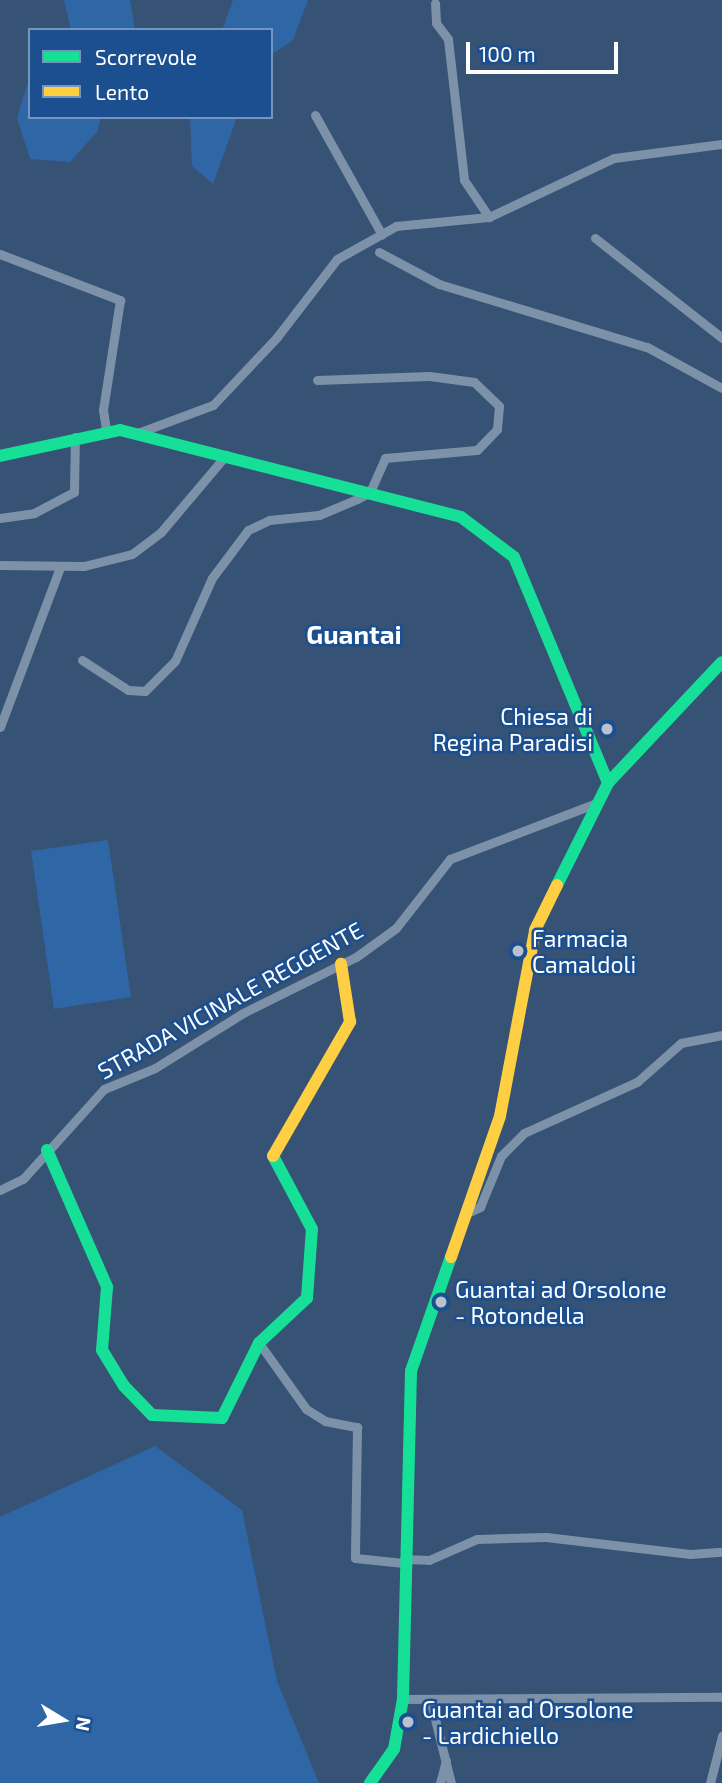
<!DOCTYPE html>
<style>
body{margin:0}
#map{position:relative;width:722px;height:1783px;overflow:hidden;background:#365274;font-family:"Exo 2",sans-serif}
div>[style]{position:absolute}
.green>*{inset:0;background:#2f66a5}
.street>*{height:9px;margin:-4.5px;padding:0 4.5px;transform-origin:4.5px;border-radius:4.5px;background:#7d92a8}
.fast>*{height:12px;margin:-6px;padding:0 6px;transform-origin:6px;border-radius:6px;background:#16e098}
.slow>*{height:12px;margin:-6px;padding:0 6px;transform-origin:6px;border-radius:6px;background:#ffcf43}
.dots>*{width:19px;height:19px;translate:-50% -50%;box-sizing:border-box;border:4px solid #1b4f8f;border-radius:50%}
span{translate:-50% -50%;white-space:nowrap;text-align:center;line-height:1.15;-webkit-text-stroke:5px #1b4f8f;paint-order:stroke}
.poi-label{font-size:23px;color:#fff}
.right{translate:-100% -50%;text-align:right}
.left{translate:0 -50%;text-align:left}
.street-label{font-size:23px;color:#fff}
.quarter-label{font-size:26px;color:#fff;font-weight:700}
.legend{position:absolute;left:28px;top:28px;width:245px;height:91px;box-sizing:border-box;background:#1b4f8f;border:2px solid #7695bc;margin:0;padding:9px 12px;list-style:none;font-size:21px;color:#fff}
.legend li{display:flex;align-items:center;gap:14px;height:35px}
.legend b{width:35px;border:2px solid #7695bc}
.north{position:absolute;left:28px;top:1685px;width:70px;height:70px;-webkit-text-stroke:5px #1b4f8f;paint-order:stroke;rotate:101deg;font-size:19px;font-weight:700;line-height:28px;text-align:center;color:#fff}
.north::after{content:'';display:block;margin:auto;width:24px;height:32px;background:#fff;clip-path:polygon(50% 0,100% 100%,50% 72%,0 100%)}
.scale{position:absolute;left:466px;top:42px;width:152px;height:32px;box-sizing:border-box;border:4px solid #fff;border-top:0;padding-left:9px;font-size:21px;line-height:24px;white-space:nowrap;color:#fff;-webkit-text-stroke:5px #1b4f8f;paint-order:stroke}
</style>
<div id="map">
<div class="green">
<i style="clip-path:polygon(64px 0,130px 0,135px 30px,71px 30px)"></i>
<i style="clip-path:polygon(233px 0,308px 0,293px 40px,271px 55px,271px 30px,222px 30px)"></i>
<i style="clip-path:polygon(30px 75px,30px 117px,101px 117px,97px 132px,70px 162px,30px 159px,17px 118px)"></i>
<i style="clip-path:polygon(190px 117px,237px 117px,213px 184px,192px 166px)"></i>
<i style="clip-path:polygon(108px 840px,131px 997px,54px 1009px,31px 851px)"></i>
<i style="clip-path:polygon(155px 1446px,242px 1510px,277px 1681px,319px 1783px,0 1783px,0 1517px)"></i>
</div>
<div class="street">
<i style="left:435px;top:3px;width:20px;rotate:87deg"></i>
<i style="left:436px;top:23px;width:20px;rotate:53deg"></i>
<i style="left:448px;top:39px;width:142px;rotate:83.5deg"></i>
<i style="left:464px;top:180px;width:45px;rotate:56deg"></i>
<i style="left:315px;top:115px;width:137px;rotate:60.8deg"></i>
<i style="left:595px;top:238px;width:162px;rotate:38.2deg"></i>
<i style="left:379px;top:252px;width:68px;rotate:28.1deg"></i>
<i style="left:439px;top:284px;width:217px;rotate:16.9deg"></i>
<i style="left:647px;top:347px;width:85px;rotate:28.7deg"></i>
<i style="left:0;top:254px;width:129px;rotate:21deg"></i>
<i style="left:120px;top:300px;width:111px;rotate:98.8deg"></i>
<i style="left:103px;top:410px;width:24px;rotate:81deg"></i>
<i style="left:135px;top:434px;width:83px;rotate:-20.4deg"></i>
<i style="left:213px;top:405px;width:93px;rotate:-46.7deg"></i>
<i style="left:277px;top:337px;width:98px;rotate:-52.4deg"></i>
<i style="left:337px;top:259px;width:68px;rotate:-29.2deg"></i>
<i style="left:396px;top:226px;width:93px;rotate:-5.5deg"></i>
<i style="left:489px;top:217px;width:138px;rotate:-25.3deg"></i>
<i style="left:614px;top:158px;width:109px;rotate:-7.4deg"></i>
<i style="left:0;top:518px;width:34px;rotate:-8deg"></i>
<i style="left:34px;top:513px;width:45px;rotate:-27.7deg"></i>
<i style="left:74px;top:492px;width:55px;rotate:-89deg"></i>
<i style="left:0;top:565px;width:84px;rotate:0.7deg"></i>
<i style="left:84px;top:566px;width:49px;rotate:-14deg"></i>
<i style="left:132px;top:554px;width:36px;rotate:-37deg"></i>
<i style="left:161px;top:532px;width:101px;rotate:-49.8deg"></i>
<i style="left:82px;top:660px;width:55px;rotate:33.1deg"></i>
<i style="left:128px;top:690px;width:17px;rotate:3deg"></i>
<i style="left:145px;top:691px;width:42px;rotate:-45deg"></i>
<i style="left:175px;top:661px;width:91px;rotate:-66deg"></i>
<i style="left:212px;top:578px;width:60px;rotate:-53.1deg"></i>
<i style="left:248px;top:530px;width:23px;rotate:-25deg"></i>
<i style="left:269px;top:520px;width:50px;rotate:-5.7deg"></i>
<i style="left:319px;top:515px;width:41px;rotate:-22.8deg"></i>
<i style="left:357px;top:499px;width:15px;rotate:-28deg"></i>
<i style="left:370px;top:492px;width:37px;rotate:-66deg"></i>
<i style="left:385px;top:458px;width:92px;rotate:-5deg"></i>
<i style="left:477px;top:450px;width:29px;rotate:-46deg"></i>
<i style="left:497px;top:429px;width:23px;rotate:-85deg"></i>
<i style="left:499px;top:406px;width:35px;rotate:-136deg"></i>
<i style="left:474px;top:382px;width:45px;rotate:-172.4deg"></i>
<i style="left:429px;top:376px;width:112px;rotate:178deg"></i>
<i style="left:0;top:727px;width:171px;rotate:-69.4deg"></i>
<i style="left:0;top:1190px;width:25px;rotate:-26deg"></i>
<i style="left:23px;top:1179px;width:121px;rotate:-48deg"></i>
<i style="left:104px;top:1089px;width:55px;rotate:-22.4deg"></i>
<i style="left:155px;top:1068px;width:104px;rotate:-32deg"></i>
<i style="left:243px;top:1013px;width:126px;rotate:-26.4deg"></i>
<i style="left:356px;top:957px;width:49px;rotate:-35.9deg"></i>
<i style="left:396px;top:928px;width:88px;rotate:-52deg"></i>
<i style="left:450px;top:859px;width:157px;rotate:-20.9deg"></i>
<i style="left:465px;top:1214px;width:17px;rotate:-25deg"></i>
<i style="left:480px;top:1207px;width:55px;rotate:-67.6deg"></i>
<i style="left:501px;top:1156px;width:33px;rotate:-45deg"></i>
<i style="left:524px;top:1133px;width:124px;rotate:-24.3deg"></i>
<i style="left:637px;top:1082px;width:59px;rotate:-41.6deg"></i>
<i style="left:681px;top:1043px;width:42px;rotate:-11deg"></i>
<i style="left:259px;top:1343px;width:81px;rotate:54.5deg"></i>
<i style="left:306px;top:1409px;width:22px;rotate:32deg"></i>
<i style="left:325px;top:1421px;width:33px;rotate:11deg"></i>
<i style="left:357px;top:1427px;width:131px;rotate:90.9deg"></i>
<i style="left:355px;top:1558px;width:49px;rotate:5.8deg"></i>
<i style="left:404px;top:1559px;width:25px;rotate:2deg"></i>
<i style="left:429px;top:1560px;width:52px;rotate:-23.6deg"></i>
<i style="left:477px;top:1539px;width:69px;rotate:-1.7deg"></i>
<i style="left:546px;top:1537px;width:145px;rotate:6.7deg"></i>
<i style="left:690px;top:1554px;width:32px;rotate:-4deg"></i>
<i style="left:403px;top:1699px;width:319px;rotate:-0.4deg"></i>
<i style="left:430px;top:1699px;width:87px;rotate:76deg"></i>
<i style="left:440px;top:1783px;width:23px;rotate:-75deg"></i>
<i style="left:710px;top:1783px;width:49px;rotate:-75.7deg"></i>
</div>
<div class="fast">
<i style="left:0;top:456px;width:123px;rotate:-12.2deg"></i>
<i style="left:120px;top:430px;width:352px;rotate:14.3deg"></i>
<i style="left:461px;top:517px;width:66px;rotate:37deg"></i>
<i style="left:514px;top:557px;width:245px;rotate:67.4deg"></i>
<i style="left:557px;top:885px;width:114px;rotate:-63.4deg"></i>
<i style="left:608px;top:783px;width:166px;rotate:-46.7deg"></i>
<i style="left:47px;top:1150px;width:150px;rotate:66.3deg"></i>
<i style="left:107px;top:1287px;width:63px;rotate:94.5deg"></i>
<i style="left:102px;top:1350px;width:42px;rotate:58.6deg"></i>
<i style="left:124px;top:1386px;width:40px;rotate:46deg"></i>
<i style="left:152px;top:1415px;width:70px;rotate:2.5deg"></i>
<i style="left:222px;top:1418px;width:84px;rotate:-63.7deg"></i>
<i style="left:259px;top:1343px;width:66px;rotate:-43.2deg"></i>
<i style="left:307px;top:1298px;width:69px;rotate:-85.9deg"></i>
<i style="left:312px;top:1229px;width:83px;rotate:-118.1deg"></i>
<i style="left:370px;top:1783px;width:42px;rotate:-54.8deg"></i>
<i style="left:394px;top:1749px;width:51px;rotate:-79.8deg"></i>
<i style="left:403px;top:1699px;width:328px;rotate:-88.6deg"></i>
<i style="left:411px;top:1371px;width:121px;rotate:-70.7deg"></i>
</div>
<div class="slow">
<i style="left:273px;top:1156px;width:155px;rotate:-60.1deg"></i>
<i style="left:350px;top:1022px;width:59px;rotate:-98.8deg"></i>
<i style="left:451px;top:1257px;width:149px;rotate:-70.8deg"></i>
<i style="left:500px;top:1116px;width:189px;rotate:-79.3deg"></i>
<i style="left:535px;top:930px;width:50px;rotate:-63.9deg"></i>
</div>
<div class="dots">
<i style="left:607px;top:729px;background:#b9c2ce"></i>
<i style="left:518px;top:951px;background:#b9c2ce"></i>
<i style="left:441px;top:1302px;background:#b9c2ce"></i>
<i style="left:408px;top:1722px;background:#b9c2ce"></i>
</div>
<div class="poi-label">
<span class="right" style="left:593px;top:729px">Chiesa di<br>Regina Paradisi</span>
<span class="left" style="left:532px;top:951px">Farmacia<br>Camaldoli</span>
<span class="left" style="left:455px;top:1302px">Guantai ad Orsolone<br>- Rotondella</span>
<span class="left" style="left:422px;top:1722px">Guantai ad Orsolone<br>- Lardichiello</span>
</div>
<div class="street-label">
<span style="left:230px;top:1000px;rotate:-29deg">STRADA VICINALE REGGENTE</span>
</div>
<div class="quarter-label">
<span style="left:354px;top:634px">Guantai</span>
</div>
<ul class="legend">
<li><b style="height:9px;background:#16e098"></b>Scorrevole</li>
<li><b style="height:9px;background:#ffcf43"></b>Lento</li>
</ul>
<div class="north">N</div>
<div class="scale">100 m</div>
</div>
